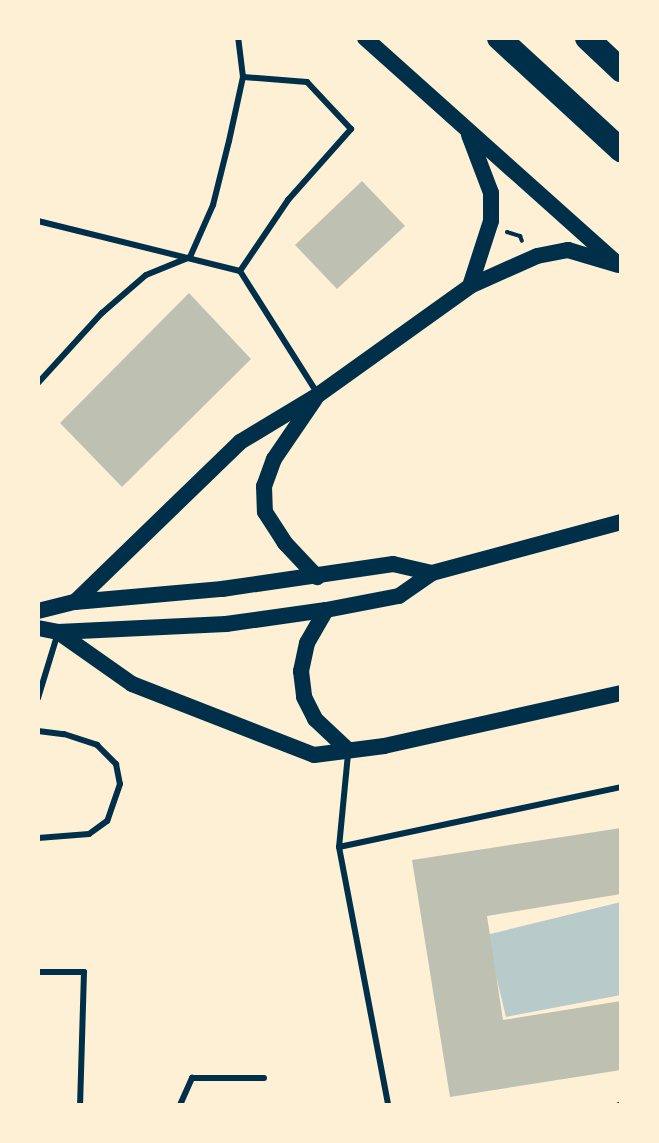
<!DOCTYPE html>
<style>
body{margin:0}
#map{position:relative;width:659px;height:1143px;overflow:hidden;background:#fdf0d5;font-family:"PT Sans",sans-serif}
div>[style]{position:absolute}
.green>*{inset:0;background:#b9caca}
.building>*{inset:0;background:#bec0b2}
.path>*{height:4px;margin:-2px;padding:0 2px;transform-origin:2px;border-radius:2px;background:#003049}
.service>*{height:6px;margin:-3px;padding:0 3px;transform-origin:3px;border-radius:3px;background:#003049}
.secondary>*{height:16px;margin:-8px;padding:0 8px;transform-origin:8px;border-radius:8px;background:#003049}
.motorway>*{height:24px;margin:-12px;padding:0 12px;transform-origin:12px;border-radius:12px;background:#003049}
span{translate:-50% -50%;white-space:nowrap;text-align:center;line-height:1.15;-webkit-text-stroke:7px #fdf0d5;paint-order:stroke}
.frame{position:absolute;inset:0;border:40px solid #fdf0d5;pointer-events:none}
</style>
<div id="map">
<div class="green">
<i style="clip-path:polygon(621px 902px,621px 995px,506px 1017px,486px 935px)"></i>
</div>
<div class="building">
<i style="clip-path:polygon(362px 181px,405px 226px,337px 289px,295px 245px)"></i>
<i style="clip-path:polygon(189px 293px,251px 359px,122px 487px,60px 423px)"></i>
<i style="clip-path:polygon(621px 828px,621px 894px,487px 916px,503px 1020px,621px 1001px,621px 1070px,450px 1097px,412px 860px)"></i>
</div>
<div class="path">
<i style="left:507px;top:232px;width:14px;rotate:17deg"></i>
<i style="left:520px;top:236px;width:5px;rotate:68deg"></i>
</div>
<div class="service">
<i style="left:38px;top:221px;width:208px;rotate:13.9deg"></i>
<i style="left:240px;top:271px;width:144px;rotate:57.7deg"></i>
<i style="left:240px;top:271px;width:86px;rotate:-55.9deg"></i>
<i style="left:288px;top:200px;width:95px;rotate:-48.4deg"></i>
<i style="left:351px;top:129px;width:64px;rotate:-133.1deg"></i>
<i style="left:307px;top:82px;width:64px;rotate:-175.5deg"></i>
<i style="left:38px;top:383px;width:95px;rotate:-47.6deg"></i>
<i style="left:102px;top:313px;width:58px;rotate:-40.8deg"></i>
<i style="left:146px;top:275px;width:48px;rotate:-22.2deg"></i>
<i style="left:190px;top:257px;width:57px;rotate:-66.1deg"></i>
<i style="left:213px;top:205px;width:66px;rotate:-76deg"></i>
<i style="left:229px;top:141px;width:66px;rotate:-77.7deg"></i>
<i style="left:243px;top:77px;width:39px;rotate:-97deg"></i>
<i style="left:38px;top:698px;width:65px;rotate:-73deg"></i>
<i style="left:38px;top:731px;width:26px;rotate:7deg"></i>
<i style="left:64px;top:734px;width:35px;rotate:18deg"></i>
<i style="left:97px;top:745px;width:27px;rotate:45deg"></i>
<i style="left:116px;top:764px;width:20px;rotate:79deg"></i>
<i style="left:120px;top:784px;width:39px;rotate:109deg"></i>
<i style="left:107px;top:821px;width:22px;rotate:144deg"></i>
<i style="left:89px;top:834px;width:51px;rotate:175.5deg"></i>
<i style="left:348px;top:754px;width:93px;rotate:95.5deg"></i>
<i style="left:339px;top:847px;width:263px;rotate:79.2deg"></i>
<i style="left:339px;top:847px;width:288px;rotate:-12deg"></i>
<i style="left:38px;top:972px;width:46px"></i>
<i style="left:84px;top:972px;width:133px;rotate:91.7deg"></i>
<i style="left:180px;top:1105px;width:30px;rotate:-66deg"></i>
<i style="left:192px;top:1078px;width:72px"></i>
<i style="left:619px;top:1105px;width:2px"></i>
</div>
<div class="secondary">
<i style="left:365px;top:38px;width:334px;rotate:41.8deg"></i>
<i style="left:469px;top:135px;width:62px;rotate:69.2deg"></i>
<i style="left:491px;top:193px;width:28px;rotate:90deg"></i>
<i style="left:491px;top:221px;width:68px;rotate:107.9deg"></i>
<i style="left:315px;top:399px;width:73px;rotate:124.3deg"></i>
<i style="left:274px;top:459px;width:29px;rotate:110deg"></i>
<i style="left:264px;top:486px;width:26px;rotate:88deg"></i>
<i style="left:265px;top:512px;width:37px;rotate:57deg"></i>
<i style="left:285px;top:543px;width:47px;rotate:46.7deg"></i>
<i style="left:75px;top:602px;width:230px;rotate:-44.1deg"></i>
<i style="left:240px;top:442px;width:91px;rotate:-31.1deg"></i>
<i style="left:318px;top:395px;width:187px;rotate:-35.6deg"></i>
<i style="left:470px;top:286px;width:73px;rotate:-24.1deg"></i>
<i style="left:537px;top:256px;width:32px;rotate:-11deg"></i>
<i style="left:568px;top:250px;width:52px;rotate:16.7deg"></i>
<i style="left:326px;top:610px;width:38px;rotate:120deg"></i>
<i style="left:307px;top:643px;width:29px;rotate:102deg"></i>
<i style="left:301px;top:671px;width:26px;rotate:83deg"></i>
<i style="left:304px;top:697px;width:25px;rotate:63deg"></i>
<i style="left:315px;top:719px;width:45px;rotate:43.2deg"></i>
<i style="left:38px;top:611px;width:38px;rotate:-14deg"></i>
<i style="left:75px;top:602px;width:148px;rotate:-5.1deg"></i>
<i style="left:222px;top:589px;width:173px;rotate:-8.3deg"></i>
<i style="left:393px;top:564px;width:40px;rotate:13deg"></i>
<i style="left:38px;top:628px;width:20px;rotate:11deg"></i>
<i style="left:58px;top:632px;width:168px;rotate:-2.7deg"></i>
<i style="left:226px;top:624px;width:101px;rotate:-8deg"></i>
<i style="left:326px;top:610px;width:74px;rotate:-10.9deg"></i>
<i style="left:399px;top:596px;width:40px;rotate:-34.9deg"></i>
<i style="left:432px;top:573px;width:196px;rotate:-15.1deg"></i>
<i style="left:58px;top:632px;width:90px;rotate:35.1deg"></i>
<i style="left:132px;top:684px;width:195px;rotate:21.3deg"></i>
<i style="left:314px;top:755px;width:71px;rotate:-7.3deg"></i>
<i style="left:384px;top:746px;width:243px;rotate:-12.6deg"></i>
</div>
<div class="motorway">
<i style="left:499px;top:38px;width:166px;rotate:42.6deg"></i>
<i style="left:587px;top:38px;width:47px;rotate:43.3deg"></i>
</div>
<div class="frame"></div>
</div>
